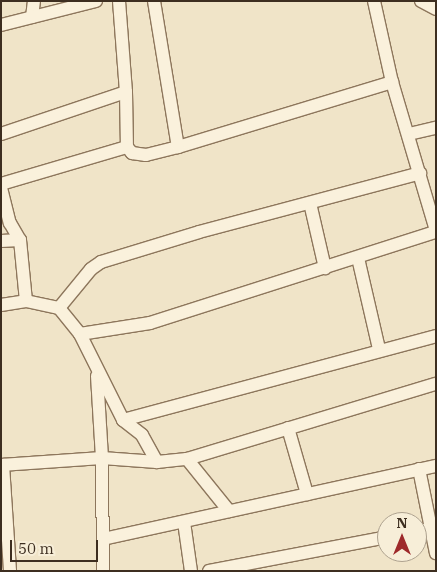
<!DOCTYPE html>
<style>
body{margin:0}
#map{position:relative;width:437px;height:572px;overflow:hidden;background:#f0e4c8;font-family:"IBM Plex Serif",serif}
div>[style]{position:absolute}
.roads{filter:drop-shadow(1px 0 #8d765c) drop-shadow(-1px 0 #8d765c) drop-shadow(0 1px #8d765c) drop-shadow(0 -1px #8d765c)}
.street>*{height:12px;margin:-6px;padding:0 6px;transform-origin:6px;border-radius:6px;background:#faf1dc}
span{translate:-50% -50%;white-space:nowrap;text-align:center;line-height:1.15;-webkit-text-stroke:4px #f7eed8;paint-order:stroke}
.frame{position:absolute;inset:0;border:2px solid #3d2e20;pointer-events:none}
.north{position:absolute;left:377px;top:512px;width:50px;height:50px;box-sizing:border-box;background:#f7eed8;border:1px solid #ada18e;border-radius:50%;rotate:0deg;font-size:14px;font-weight:700;line-height:20px;text-align:center;color:#3d2e20}
.north::after{content:'';display:block;margin:auto;width:18px;height:22px;background:#9e2a2b;clip-path:polygon(50% 0,100% 100%,50% 72%,0 100%)}
.scale{position:absolute;left:10px;top:540px;width:88px;height:22px;box-sizing:border-box;border:2px solid #3d2e20;border-top:0;padding-left:6px;font-size:15px;line-height:18px;white-space:nowrap;color:#3d2e20;-webkit-text-stroke:4px #f7eed8;paint-order:stroke}
</style>
<div id="map">
<div class="roads">
<div class="street">
<i style="left:119px;top:1px;width:91px;rotate:85.6deg"></i>
<i style="left:126px;top:92px;width:55px;rotate:89deg"></i>
<i style="left:127px;top:147px;width:8px;rotate:50deg"></i>
<i style="left:132px;top:153px;width:14px;rotate:8deg"></i>
<i style="left:146px;top:155px;width:33px;rotate:-14deg"></i>
<i style="left:178px;top:147px;width:224px;rotate:-16.9deg"></i>
<i style="left:154px;top:1px;width:148px;rotate:80.7deg"></i>
<i style="left:374px;top:1px;width:83px;rotate:77.5deg"></i>
<i style="left:392px;top:82px;width:155px;rotate:73.5deg"></i>
<i style="left:421px;top:1px;width:17px;rotate:28deg"></i>
<i style="left:32px;top:17px;width:16px;rotate:-83deg"></i>
<i style="left:1px;top:25px;width:98px;rotate:-14.2deg"></i>
<i style="left:1px;top:134px;width:132px;rotate:-18.6deg"></i>
<i style="left:409px;top:134px;width:28px;rotate:-13deg"></i>
<i style="left:1px;top:184px;width:131px;rotate:-16.4deg"></i>
<i style="left:1px;top:188px;width:36px;rotate:76deg"></i>
<i style="left:10px;top:223px;width:20px;rotate:60deg"></i>
<i style="left:20px;top:240px;width:61px;rotate:84.4deg"></i>
<i style="left:310px;top:203px;width:67px;rotate:77deg"></i>
<i style="left:1px;top:241px;width:19px;rotate:-3deg"></i>
<i style="left:358px;top:258px;width:93px;rotate:77deg"></i>
<i style="left:1px;top:305px;width:25px;rotate:-9deg"></i>
<i style="left:26px;top:301px;width:34px;rotate:12deg"></i>
<i style="left:59px;top:308px;width:33px;rotate:51deg"></i>
<i style="left:80px;top:334px;width:96px;rotate:63.4deg"></i>
<i style="left:123px;top:420px;width:24px;rotate:38deg"></i>
<i style="left:142px;top:435px;width:31px;rotate:61deg"></i>
<i style="left:59px;top:308px;width:50px;rotate:-50.6deg"></i>
<i style="left:91px;top:269px;width:12px;rotate:-35deg"></i>
<i style="left:101px;top:262px;width:102px;rotate:-17deg"></i>
<i style="left:199px;top:232px;width:229px;rotate:-14.9deg"></i>
<i style="left:80px;top:334px;width:71px;rotate:-8.9deg"></i>
<i style="left:150px;top:323px;width:300px;rotate:-17.7deg"></i>
<i style="left:97px;top:376px;width:82px;rotate:86.5deg"></i>
<i style="left:102px;top:458px;width:113px;rotate:89.5deg"></i>
<i style="left:123px;top:420px;width:324px;rotate:-15deg"></i>
<i style="left:288px;top:428px;width:69px;rotate:73.9deg"></i>
<i style="left:187px;top:459px;width:67px;rotate:51.1deg"></i>
<i style="left:1px;top:465px;width:101px;rotate:-4deg"></i>
<i style="left:102px;top:458px;width:55px;rotate:4.2deg"></i>
<i style="left:157px;top:462px;width:30px;rotate:-6deg"></i>
<i style="left:187px;top:459px;width:260px;rotate:-16.8deg"></i>
<i style="left:3px;top:465px;width:106px;rotate:86.2deg"></i>
<i style="left:419px;top:469px;width:86px;rotate:78.6deg"></i>
<i style="left:184px;top:522px;width:49px;rotate:81.9deg"></i>
<i style="left:417px;top:531px;width:15px;rotate:-8deg"></i>
<i style="left:103px;top:539px;width:341px;rotate:-12.4deg"></i>
<i style="left:209px;top:571px;width:181px;rotate:-10.8deg"></i>
</div>
</div>
<div class="frame"></div>
<div class="north">N</div>
<div class="scale">50 m</div>
</div>
